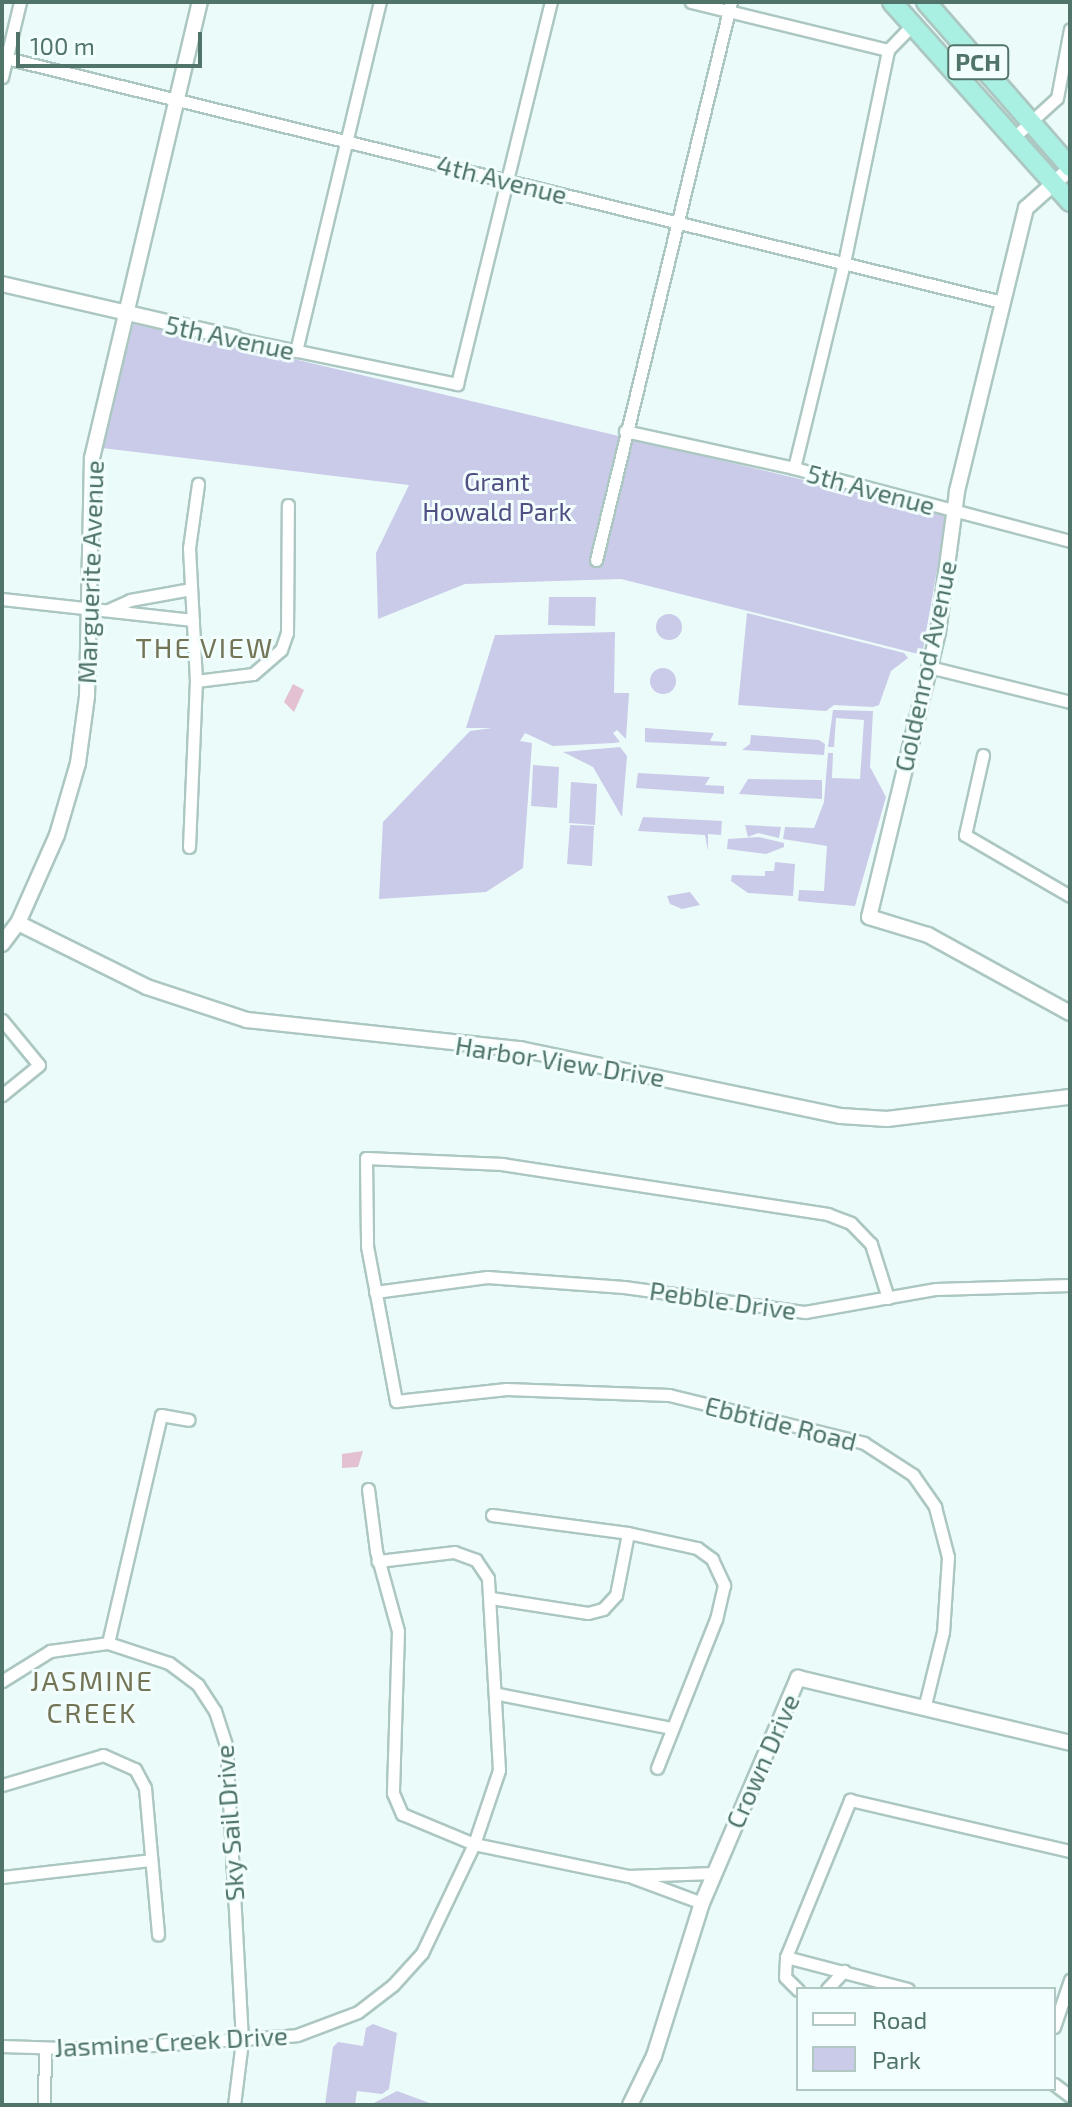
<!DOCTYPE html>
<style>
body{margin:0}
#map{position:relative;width:1072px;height:2107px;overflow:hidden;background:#ebfbfa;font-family:"Exo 2",sans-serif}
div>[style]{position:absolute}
.green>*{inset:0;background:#cacbe8}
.round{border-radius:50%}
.water>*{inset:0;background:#e3c0d2}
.roads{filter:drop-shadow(2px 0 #acc7c1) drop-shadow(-2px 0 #acc7c1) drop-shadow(0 2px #acc7c1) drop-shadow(0 -2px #acc7c1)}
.minor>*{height:11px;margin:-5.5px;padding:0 5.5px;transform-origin:5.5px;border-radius:5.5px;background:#fff}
.tertiary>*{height:14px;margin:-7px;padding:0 7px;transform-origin:7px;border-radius:7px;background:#fff}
.trunk>*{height:18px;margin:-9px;padding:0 9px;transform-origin:9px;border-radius:9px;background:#a9f0e2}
span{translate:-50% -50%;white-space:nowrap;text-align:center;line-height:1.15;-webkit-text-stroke:6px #f1fefd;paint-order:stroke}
.shield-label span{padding:2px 6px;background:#f1fefd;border:2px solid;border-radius:6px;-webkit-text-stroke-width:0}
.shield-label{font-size:24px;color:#507469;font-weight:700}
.street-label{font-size:26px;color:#507469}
.park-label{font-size:26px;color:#524f83}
.neighbourhood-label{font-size:28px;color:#747556;letter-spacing:2px}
.frame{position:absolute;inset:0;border:4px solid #507469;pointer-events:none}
.legend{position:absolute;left:796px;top:1987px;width:260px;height:104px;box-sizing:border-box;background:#f1fefd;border:2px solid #b1c7c2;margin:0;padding:10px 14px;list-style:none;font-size:24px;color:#507469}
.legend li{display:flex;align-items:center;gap:16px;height:40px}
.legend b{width:40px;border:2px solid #b1c7c2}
.scale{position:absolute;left:16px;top:32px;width:186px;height:36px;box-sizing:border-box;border:4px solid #507469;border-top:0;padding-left:10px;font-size:24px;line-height:28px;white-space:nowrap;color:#507469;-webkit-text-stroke:6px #f1fefd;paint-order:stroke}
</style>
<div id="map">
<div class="green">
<i style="clip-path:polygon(134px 321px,947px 514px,922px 655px,621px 579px,465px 584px,378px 619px,376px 553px,409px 485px,102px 448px)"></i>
<i style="clip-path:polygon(549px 597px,596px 597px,595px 626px,548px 625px)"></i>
<i style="clip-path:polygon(747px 613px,904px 653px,908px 658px,891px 671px,879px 705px,873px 707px,834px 705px,826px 711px,738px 705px)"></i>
<i class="round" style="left:656px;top:614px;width:26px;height:26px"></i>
<i style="clip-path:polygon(615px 632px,614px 693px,629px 693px,626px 739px,617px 730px,613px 733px,620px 742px,614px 743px,553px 746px,525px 733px,520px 741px,532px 743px,523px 868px,486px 892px,379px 899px,383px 822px,470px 731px,492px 728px,466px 728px,495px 635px)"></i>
<i class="round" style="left:650px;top:668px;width:26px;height:26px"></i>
<i style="clip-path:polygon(833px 710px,873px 711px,870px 767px,886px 797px,855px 906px,798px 901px,799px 890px,824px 891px,827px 846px,783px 839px,785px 827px,814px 828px,824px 802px,828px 753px,833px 753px,832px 778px,860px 779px,864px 720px,836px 718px,834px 747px,828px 747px)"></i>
<i style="clip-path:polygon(645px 728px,714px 733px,710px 741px,727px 742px,726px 746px,645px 742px)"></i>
<i style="clip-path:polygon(751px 735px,819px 740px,825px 744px,824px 755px,742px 750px,750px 744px)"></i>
<i style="clip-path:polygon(620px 747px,627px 756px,622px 817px,593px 767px,563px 752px)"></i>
<i style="clip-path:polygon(533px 765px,559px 767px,557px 808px,531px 806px)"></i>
<i style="clip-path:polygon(638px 773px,710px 777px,705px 785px,724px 786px,724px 794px,636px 788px)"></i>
<i style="clip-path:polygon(748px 779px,822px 780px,822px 799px,739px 794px)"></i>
<i style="clip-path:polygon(571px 782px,597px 784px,595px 825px,569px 823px)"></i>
<i style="clip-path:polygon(643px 817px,722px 821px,721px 835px,708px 834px,708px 851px,705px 835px,638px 831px)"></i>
<i style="clip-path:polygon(570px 825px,594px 826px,592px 866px,567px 864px)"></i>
<i style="clip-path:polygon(745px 825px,781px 827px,779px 838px,758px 833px,748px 837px)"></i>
<i style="clip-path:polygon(759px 837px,784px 843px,784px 847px,766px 854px,727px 849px,728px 839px)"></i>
<i style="clip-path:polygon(775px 862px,795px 864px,793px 896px,748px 893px,731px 881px,732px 875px,765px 876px,765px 871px,774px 871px)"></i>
<i style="clip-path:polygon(690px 892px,700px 905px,682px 909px,670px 904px,667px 896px)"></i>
<i style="clip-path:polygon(373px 2024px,397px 2033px,389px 2089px,382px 2094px,357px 2091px,355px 2105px,325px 2105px,333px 2047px,338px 2042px,363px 2046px,366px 2028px)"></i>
<i style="clip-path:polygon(397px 2091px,435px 2105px,370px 2105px)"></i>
</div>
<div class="water">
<i style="clip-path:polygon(293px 684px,304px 690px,294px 712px,284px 702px)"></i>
<i style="clip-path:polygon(363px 1451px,358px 1467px,342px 1468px,342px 1454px)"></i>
</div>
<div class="roads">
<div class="minor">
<i style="left:691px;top:2px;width:203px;rotate:13.7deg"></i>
<i style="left:2px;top:57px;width:1030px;rotate:13.77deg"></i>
<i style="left:2px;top:77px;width:77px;rotate:-76.5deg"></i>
<i style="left:1013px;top:138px;width:59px;rotate:-42.3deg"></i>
<i style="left:1057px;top:98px;width:70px;rotate:-79.3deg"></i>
<i style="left:235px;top:338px;width:227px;rotate:11.7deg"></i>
<i style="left:457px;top:384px;width:393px;rotate:-76.2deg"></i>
<i style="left:296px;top:351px;width:359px;rotate:-76.5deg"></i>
<i style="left:625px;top:431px;width:173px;rotate:12.3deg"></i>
<i style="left:794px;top:468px;width:285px;rotate:14.8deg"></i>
<i style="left:794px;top:468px;width:211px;rotate:-76.3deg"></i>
<i style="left:844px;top:263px;width:217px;rotate:-78.3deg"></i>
<i style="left:888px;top:50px;width:35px;rotate:-46deg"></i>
<i style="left:596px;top:560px;width:574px;rotate:-76.4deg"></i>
<i style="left:2px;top:599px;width:192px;rotate:6.3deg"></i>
<i style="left:108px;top:610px;width:24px;rotate:-24deg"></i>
<i style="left:130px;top:600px;width:62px;rotate:-10.2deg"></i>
<i style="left:929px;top:667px;width:145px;rotate:13.9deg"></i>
<i style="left:196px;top:681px;width:57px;rotate:-7deg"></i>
<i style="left:253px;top:674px;width:37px;rotate:-41deg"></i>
<i style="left:281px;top:650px;width:18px;rotate:-71deg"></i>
<i style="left:287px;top:633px;width:128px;rotate:-89.6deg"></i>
<i style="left:983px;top:755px;width:82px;rotate:102.7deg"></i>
<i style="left:965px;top:835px;width:121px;rotate:30.2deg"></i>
<i style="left:189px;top:847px;width:166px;rotate:-87.6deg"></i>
<i style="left:196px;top:681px;width:133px;rotate:-93deg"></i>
<i style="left:189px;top:548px;width:65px;rotate:-82deg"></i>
<i style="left:2px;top:1020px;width:58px;rotate:50.6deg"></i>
<i style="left:39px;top:1065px;width:48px;rotate:141deg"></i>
<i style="left:375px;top:1292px;width:113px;rotate:-7.6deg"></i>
<i style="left:487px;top:1277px;width:137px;rotate:4.2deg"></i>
<i style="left:624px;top:1287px;width:183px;rotate:7.9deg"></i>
<i style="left:805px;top:1312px;width:133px;rotate:-10deg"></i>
<i style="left:936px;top:1289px;width:134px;rotate:-1.7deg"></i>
<i style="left:888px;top:1298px;width:57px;rotate:-107.5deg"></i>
<i style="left:871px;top:1244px;width:29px;rotate:-134deg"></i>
<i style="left:851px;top:1223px;width:25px;rotate:-159deg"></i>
<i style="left:828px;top:1214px;width:329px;rotate:-171.3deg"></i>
<i style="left:503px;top:1164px;width:137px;rotate:-177.5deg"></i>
<i style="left:366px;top:1158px;width:88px;rotate:89.3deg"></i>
<i style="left:367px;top:1246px;width:158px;rotate:79.4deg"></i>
<i style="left:396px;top:1401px;width:111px;rotate:-6.2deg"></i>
<i style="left:506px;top:1389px;width:163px;rotate:2.1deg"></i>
<i style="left:669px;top:1395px;width:201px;rotate:13.8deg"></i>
<i style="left:864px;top:1443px;width:59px;rotate:33.1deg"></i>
<i style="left:913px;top:1475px;width:39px;rotate:55deg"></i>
<i style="left:935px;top:1507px;width:52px;rotate:75.4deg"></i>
<i style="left:948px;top:1557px;width:75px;rotate:93.8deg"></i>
<i style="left:943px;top:1632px;width:79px;rotate:103.9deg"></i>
<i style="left:368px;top:1489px;width:63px;rotate:82.6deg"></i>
<i style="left:376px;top:1551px;width:83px;rotate:74.6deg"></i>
<i style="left:398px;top:1631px;width:162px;rotate:91.8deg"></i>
<i style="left:393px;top:1793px;width:23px;rotate:67deg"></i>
<i style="left:402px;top:1814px;width:78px;rotate:22.6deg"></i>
<i style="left:474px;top:1844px;width:157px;rotate:11.7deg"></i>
<i style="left:628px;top:1876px;width:86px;rotate:-2deg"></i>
<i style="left:492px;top:1515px;width:137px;rotate:7.5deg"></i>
<i style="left:628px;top:1533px;width:71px;rotate:12.3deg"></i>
<i style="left:697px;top:1548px;width:19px;rotate:36deg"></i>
<i style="left:712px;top:1559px;width:29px;rotate:65deg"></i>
<i style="left:724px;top:1585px;width:35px;rotate:103deg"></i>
<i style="left:716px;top:1619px;width:160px;rotate:111.6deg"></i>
<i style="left:491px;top:1598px;width:98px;rotate:8.8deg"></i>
<i style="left:588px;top:1613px;width:16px;rotate:-15deg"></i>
<i style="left:603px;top:1609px;width:19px;rotate:-47deg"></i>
<i style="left:616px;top:1595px;width:63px;rotate:-79deg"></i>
<i style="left:108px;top:1643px;width:234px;rotate:-76.9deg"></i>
<i style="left:161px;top:1415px;width:28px;rotate:10deg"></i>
<i style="left:2px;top:1681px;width:57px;rotate:-32deg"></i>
<i style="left:50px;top:1651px;width:59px;rotate:-7.9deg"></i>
<i style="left:108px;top:1643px;width:64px;rotate:18.2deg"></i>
<i style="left:169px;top:1663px;width:36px;rotate:37deg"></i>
<i style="left:198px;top:1685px;width:31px;rotate:57deg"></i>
<i style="left:215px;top:1711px;width:36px;rotate:72deg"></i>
<i style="left:226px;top:1745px;width:296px;rotate:86.9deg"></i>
<i style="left:242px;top:2041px;width:64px;rotate:97.1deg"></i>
<i style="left:498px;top:1694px;width:177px;rotate:11.1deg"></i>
<i style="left:2px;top:1785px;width:105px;rotate:-16.5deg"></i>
<i style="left:103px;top:1755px;width:35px;rotate:24deg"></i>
<i style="left:135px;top:1769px;width:21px;rotate:62deg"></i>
<i style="left:145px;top:1788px;width:147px;rotate:84.9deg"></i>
<i style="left:2px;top:1877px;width:150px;rotate:-6.5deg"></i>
<i style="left:632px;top:1877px;width:75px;rotate:20.4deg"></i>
<i style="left:786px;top:1957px;width:126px;rotate:14.7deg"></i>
<i style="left:827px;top:1989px;width:25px;rotate:-47deg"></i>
<i style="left:798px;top:1990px;width:18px;rotate:-135deg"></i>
<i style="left:785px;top:1977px;width:20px;rotate:-87deg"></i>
<i style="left:786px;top:1957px;width:170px;rotate:-67.8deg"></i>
<i style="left:850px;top:1800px;width:226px;rotate:13.1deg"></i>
<i style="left:1054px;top:2027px;width:50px;rotate:-71.2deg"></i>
<i style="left:2px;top:2046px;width:92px;rotate:1.9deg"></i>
<i style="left:94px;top:2049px;width:203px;rotate:-3.9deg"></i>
<i style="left:297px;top:2035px;width:65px;rotate:-20.7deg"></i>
<i style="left:358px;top:2012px;width:44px;rotate:-37.6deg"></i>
<i style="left:393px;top:1985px;width:43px;rotate:-47.8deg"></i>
<i style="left:422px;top:1953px;width:121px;rotate:-64.5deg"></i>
<i style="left:474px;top:1844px;width:78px;rotate:-71.3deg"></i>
<i style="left:499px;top:1770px;width:192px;rotate:-93.3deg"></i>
<i style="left:488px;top:1578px;width:22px;rotate:-124deg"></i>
<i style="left:476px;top:1560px;width:23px;rotate:-160deg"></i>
<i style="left:454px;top:1552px;width:77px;rotate:173.2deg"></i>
<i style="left:1054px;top:2084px;width:20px;rotate:37deg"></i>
<i style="left:44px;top:2105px;width:57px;rotate:-89deg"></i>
</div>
<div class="tertiary">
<i style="left:1070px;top:169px;width:59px;rotate:138.4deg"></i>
<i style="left:1026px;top:208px;width:292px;rotate:103.7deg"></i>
<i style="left:957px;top:492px;width:141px;rotate:97.7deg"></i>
<i style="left:938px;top:632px;width:293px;rotate:103.6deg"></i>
<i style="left:869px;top:917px;width:62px;rotate:17deg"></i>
<i style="left:928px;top:935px;width:162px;rotate:28.8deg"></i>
<i style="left:2px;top:284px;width:239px;rotate:13deg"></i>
<i style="left:18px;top:923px;width:144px;rotate:26.4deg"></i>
<i style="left:147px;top:987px;width:105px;rotate:18.3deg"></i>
<i style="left:247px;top:1020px;width:275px;rotate:6.1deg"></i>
<i style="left:520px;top:1049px;width:328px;rotate:11.8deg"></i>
<i style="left:841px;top:1116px;width:46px;rotate:3.7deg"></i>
<i style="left:887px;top:1119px;width:184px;rotate:-6.9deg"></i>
<i style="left:2px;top:944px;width:26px;rotate:-53deg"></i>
<i style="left:18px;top:923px;width:96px;rotate:-66.1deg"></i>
<i style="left:57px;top:835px;width:75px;rotate:-73.7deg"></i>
<i style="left:78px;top:763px;width:68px;rotate:-82.3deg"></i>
<i style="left:87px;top:696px;width:238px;rotate:-88.8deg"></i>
<i style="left:92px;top:458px;width:469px;rotate:-76.7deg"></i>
<i style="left:630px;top:2105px;width:55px;rotate:-63.9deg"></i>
<i style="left:654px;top:2056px;width:160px;rotate:-72.6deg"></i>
<i style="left:702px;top:1903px;width:245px;rotate:-66.9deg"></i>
<i style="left:798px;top:1678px;width:280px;rotate:13.4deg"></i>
</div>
<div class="trunk">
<i style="left:892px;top:2px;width:268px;rotate:48.3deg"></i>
<i style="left:926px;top:2px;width:219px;rotate:48.9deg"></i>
</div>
</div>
<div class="shield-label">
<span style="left:978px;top:62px">PCH</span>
</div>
<div class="street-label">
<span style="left:502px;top:179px;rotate:14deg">4th Avenue</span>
<span style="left:230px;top:337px;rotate:12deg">5th Avenue</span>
<span style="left:871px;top:489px;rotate:15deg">5th Avenue</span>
<span style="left:90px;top:572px;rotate:-88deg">Marguerite Avenue</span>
<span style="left:925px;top:666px;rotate:-78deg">Goldenrod Avenue</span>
<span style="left:560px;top:1061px;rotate:9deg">Harbor View Drive</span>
<span style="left:723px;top:1300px;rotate:8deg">Pebble Drive</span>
<span style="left:781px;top:1423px;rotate:14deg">Ebbtide Road</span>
<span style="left:762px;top:1761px;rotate:-66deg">Crown Drive</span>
<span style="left:229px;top:1823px;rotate:-94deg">Sky Sail Drive</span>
<span style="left:171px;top:2041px;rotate:-3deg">Jasmine Creek Drive</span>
</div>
<div class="park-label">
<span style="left:497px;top:496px">Grant<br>Howald Park</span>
</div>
<div class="neighbourhood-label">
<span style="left:205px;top:647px">THE VIEW</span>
<span style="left:92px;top:1696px">JASMINE<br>CREEK</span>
</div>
<div class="frame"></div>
<ul class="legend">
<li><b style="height:10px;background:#fff"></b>Road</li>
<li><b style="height:22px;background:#cacbe8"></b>Park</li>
</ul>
<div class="scale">100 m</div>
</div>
